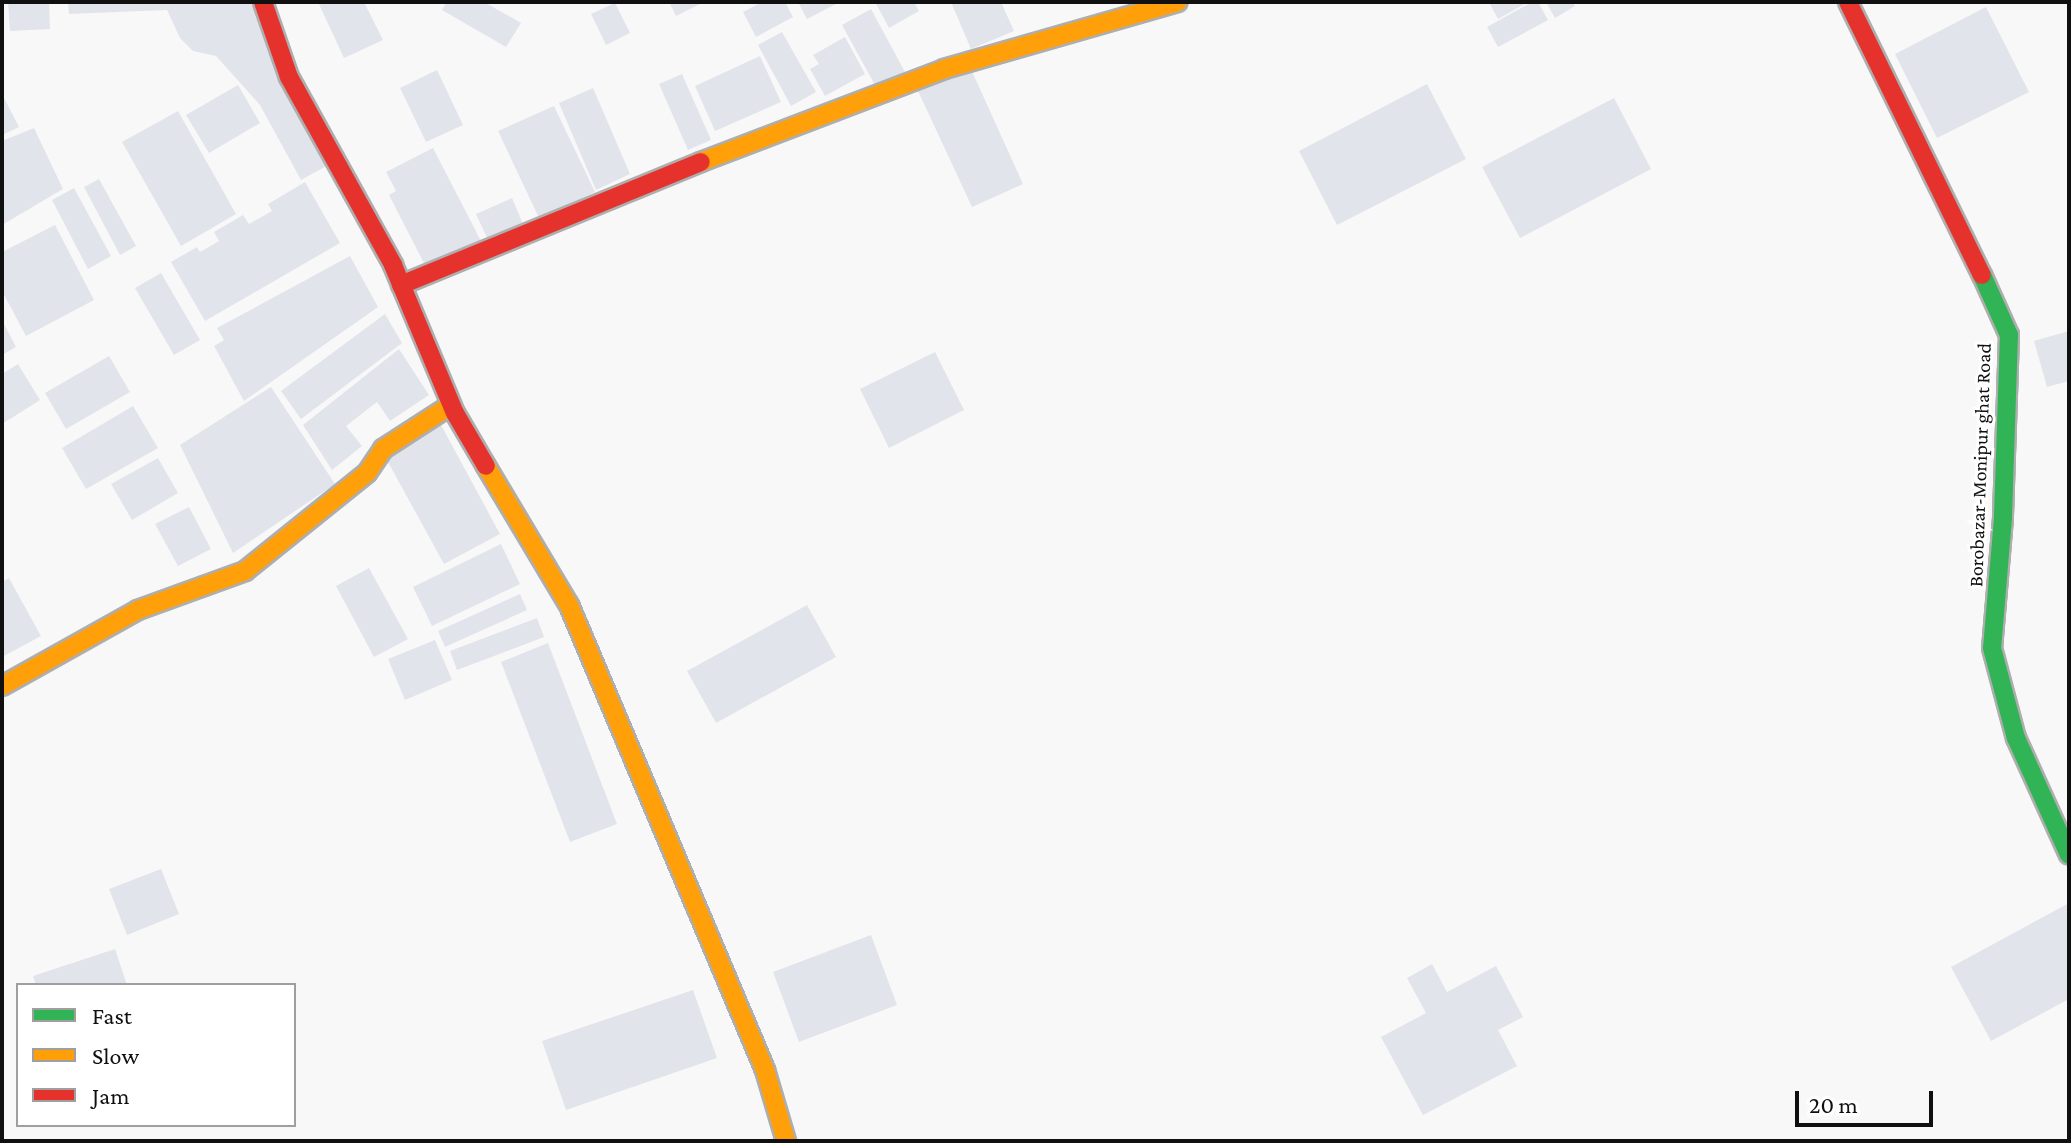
<!DOCTYPE html>
<style>
body{margin:0}
#map{position:relative;width:2071px;height:1143px;overflow:hidden;background:#f8f8f8;font-family:"Crimson Pro",serif}
div>[style]{position:absolute}
.building>*{inset:0;background:#e2e4ec}
.roads{filter:drop-shadow(2px 0 #aeaeae) drop-shadow(-2px 0 #aeaeae) drop-shadow(0 2px #aeaeae) drop-shadow(0 -2px #aeaeae)}
.fast>*{height:18px;margin:-9px;padding:0 9px;transform-origin:9px;border-radius:9px;background:#30b455}
.slow>*{height:18px;margin:-9px;padding:0 9px;transform-origin:9px;border-radius:9px;background:#ff9f0a}
.jam>*{height:18px;margin:-9px;padding:0 9px;transform-origin:9px;border-radius:9px;background:#e5322d}
span{translate:-50% -50%;white-space:nowrap;text-align:center;line-height:1.15;-webkit-text-stroke:6px #fff;paint-order:stroke}
.street-label{font-size:20px;color:#101011}
.frame{position:absolute;inset:0;border:4px solid #101011;pointer-events:none}
.legend{position:absolute;left:16px;top:983px;width:280px;height:144px;box-sizing:border-box;background:#fff;border:2px solid #9f9fa0;margin:0;padding:10px 14px;list-style:none;font-size:24px;color:#101011}
.legend li{display:flex;align-items:center;gap:16px;height:40px}
.legend b{width:40px;border:2px solid #9f9fa0}
.scale{position:absolute;left:1795px;top:1091px;width:138px;height:36px;box-sizing:border-box;border:4px solid #101011;border-top:0;padding-left:10px;font-size:24px;line-height:28px;white-space:nowrap;color:#101011;-webkit-text-stroke:6px #fff;paint-order:stroke}
</style>
<div id="map">
<div class="building">
<i style="clip-path:polygon(8px 2px,49px 2px,50px 29px,10px 31px)"></i>
<i style="clip-path:polygon(68px 2px,251px 2px,330px 164px,301px 180px,260px 105px,216px 56px,193px 51px,180px 38px,167px 10px,69px 14px)"></i>
<i style="clip-path:polygon(318px 2px,364px 2px,383px 40px,344px 58px)"></i>
<i style="clip-path:polygon(447px 2px,484px 2px,521px 23px,506px 47px,442px 10px)"></i>
<i style="clip-path:polygon(669px 2px,704px 2px,676px 16px)"></i>
<i style="clip-path:polygon(762px 2px,785px 2px,793px 17px,756px 37px,743px 12px)"></i>
<i style="clip-path:polygon(798px 2px,835px 2px,836px 4px,807px 19px)"></i>
<i style="clip-path:polygon(875px 2px,914px 2px,919px 11px,889px 28px)"></i>
<i style="clip-path:polygon(951px 2px,1001px 2px,1014px 31px,971px 49px)"></i>
<i style="clip-path:polygon(1489px 2px,1528px 2px,1498px 19px)"></i>
<i style="clip-path:polygon(1532px 2px,1538px 2px,1548px 20px,1498px 47px,1487px 27px)"></i>
<i style="clip-path:polygon(1546px 2px,1572px 2px,1575px 6px,1555px 18px)"></i>
<i style="clip-path:polygon(615px 3px,630px 33px,606px 45px,591px 14px)"></i>
<i style="clip-path:polygon(1986px 7px,2029px 92px,1937px 138px,1895px 54px)"></i>
<i style="clip-path:polygon(871px 9px,905px 72px,876px 87px,842px 25px)"></i>
<i style="clip-path:polygon(782px 32px,816px 92px,791px 106px,758px 45px)"></i>
<i style="clip-path:polygon(845px 37px,865px 74px,825px 96px,810px 69px,819px 64px,813px 55px)"></i>
<i style="clip-path:polygon(760px 56px,781px 102px,715px 131px,695px 86px)"></i>
<i style="clip-path:polygon(970px 67px,1023px 184px,972px 207px,918px 91px)"></i>
<i style="clip-path:polygon(437px 70px,463px 125px,426px 142px,400px 88px)"></i>
<i style="clip-path:polygon(682px 74px,711px 140px,688px 150px,659px 84px)"></i>
<i style="clip-path:polygon(1427px 84px,1466px 159px,1337px 225px,1299px 151px)"></i>
<i style="clip-path:polygon(238px 85px,260px 123px,209px 153px,186px 115px)"></i>
<i style="clip-path:polygon(593px 88px,630px 174px,596px 190px,559px 103px)"></i>
<i style="clip-path:polygon(2px 94px,19px 127px,2px 135px)"></i>
<i style="clip-path:polygon(1614px 98px,1651px 169px,1520px 238px,1482px 167px)"></i>
<i style="clip-path:polygon(554px 106px,595px 192px,539px 218px,498px 131px)"></i>
<i style="clip-path:polygon(178px 111px,236px 214px,181px 246px,122px 142px)"></i>
<i style="clip-path:polygon(34px 128px,63px 189px,2px 225px,2px 141px)"></i>
<i style="clip-path:polygon(433px 148px,481px 241px,427px 269px,389px 195px,396px 191px,386px 172px)"></i>
<i style="clip-path:polygon(99px 179px,136px 246px,120px 255px,84px 187px)"></i>
<i style="clip-path:polygon(305px 182px,340px 243px,205px 321px,171px 262px,197px 247px,200px 252px,219px 241px,214px 232px,243px 215px,249px 224px,272px 211px,268px 204px)"></i>
<i style="clip-path:polygon(74px 188px,111px 256px,88px 269px,52px 200px)"></i>
<i style="clip-path:polygon(512px 198px,523px 224px,488px 240px,476px 214px)"></i>
<i style="clip-path:polygon(55px 225px,94px 300px,26px 336px,2px 291px,2px 252px)"></i>
<i style="clip-path:polygon(350px 256px,378px 307px,244px 401px,214px 346px,224px 340px,217px 328px)"></i>
<i style="clip-path:polygon(161px 273px,200px 340px,174px 355px,135px 288px)"></i>
<i style="clip-path:polygon(385px 314px,402px 343px,301px 419px,281px 391px)"></i>
<i style="clip-path:polygon(2px 320px,16px 347px,2px 355px)"></i>
<i style="clip-path:polygon(2069px 331px,2069px 381px,2047px 387px,2034px 341px)"></i>
<i style="clip-path:polygon(399px 349px,429px 395px,390px 421px,377px 402px,346px 426px,362px 446px,332px 470px,303px 425px)"></i>
<i style="clip-path:polygon(935px 352px,964px 410px,889px 448px,860px 389px)"></i>
<i style="clip-path:polygon(109px 356px,130px 392px,66px 429px,45px 393px)"></i>
<i style="clip-path:polygon(18px 364px,40px 400px,2px 424px,2px 374px)"></i>
<i style="clip-path:polygon(271px 387px,335px 484px,233px 553px,180px 445px)"></i>
<i style="clip-path:polygon(133px 406px,158px 448px,86px 489px,62px 448px)"></i>
<i style="clip-path:polygon(440px 423px,500px 534px,444px 564px,383px 453px)"></i>
<i style="clip-path:polygon(158px 458px,178px 493px,132px 520px,111px 484px)"></i>
<i style="clip-path:polygon(189px 507px,211px 549px,178px 566px,155px 524px)"></i>
<i style="clip-path:polygon(501px 544px,520px 584px,432px 626px,413px 587px)"></i>
<i style="clip-path:polygon(369px 568px,408px 639px,374px 657px,336px 586px)"></i>
<i style="clip-path:polygon(9px 578px,41px 636px,2px 657px,2px 582px)"></i>
<i style="clip-path:polygon(520px 594px,527px 610px,445px 647px,438px 631px)"></i>
<i style="clip-path:polygon(807px 605px,836px 657px,716px 723px,687px 671px)"></i>
<i style="clip-path:polygon(537px 618px,544px 637px,457px 670px,450px 651px)"></i>
<i style="clip-path:polygon(435px 640px,452px 680px,405px 700px,388px 659px)"></i>
<i style="clip-path:polygon(548px 643px,617px 824px,570px 842px,501px 662px)"></i>
<i style="clip-path:polygon(161px 869px,179px 914px,127px 935px,109px 889px)"></i>
<i style="clip-path:polygon(2069px 903px,2069px 999px,1991px 1041px,1951px 967px)"></i>
<i style="clip-path:polygon(871px 935px,897px 1005px,799px 1042px,773px 972px)"></i>
<i style="clip-path:polygon(115px 949px,127px 985px,36px 985px,33px 976px)"></i>
<i style="clip-path:polygon(1432px 964px,1447px 992px,1496px 966px,1523px 1017px,1498px 1030px,1517px 1066px,1423px 1115px,1381px 1037px,1426px 1013px,1407px 978px)"></i>
<i style="clip-path:polygon(693px 990px,717px 1058px,566px 1110px,542px 1041px)"></i>
</div>
<div class="roads">
<div class="fast">
<i style="left:1982px;top:275px;width:66px;rotate:65.8deg"></i>
<i style="left:2009px;top:335px;width:183px;rotate:91.9deg"></i>
<i style="left:2003px;top:518px;width:130px;rotate:94.8deg"></i>
<i style="left:1992px;top:648px;width:93px;rotate:75.1deg"></i>
<i style="left:2016px;top:738px;width:128px;rotate:65.6deg"></i>
</div>
<div class="slow">
<i style="left:701px;top:162px;width:260px;rotate:-20.9deg"></i>
<i style="left:944px;top:69px;width:243px;rotate:-16deg"></i>
<i style="left:486px;top:466px;width:162px;rotate:59.2deg"></i>
<i style="left:569px;top:605px;width:505px;rotate:67.14deg"></i>
<i style="left:765px;top:1070px;width:74px;rotate:73.5deg"></i>
<i style="left:2px;top:686px;width:156px;rotate:-29.2deg"></i>
<i style="left:138px;top:610px;width:114px;rotate:-20deg"></i>
<i style="left:245px;top:571px;width:156px;rotate:-38.8deg"></i>
<i style="left:367px;top:473px;width:29px;rotate:-56deg"></i>
<i style="left:383px;top:449px;width:81px;rotate:-32.9deg"></i>
</div>
<div class="jam">
<i style="left:263px;top:2px;width:79px;rotate:70.9deg"></i>
<i style="left:289px;top:77px;width:215px;rotate:61deg"></i>
<i style="left:393px;top:265px;width:160px;rotate:67.3deg"></i>
<i style="left:455px;top:413px;width:61px;rotate:59.7deg"></i>
<i style="left:1848px;top:2px;width:304px;rotate:63.9deg"></i>
<i style="left:401px;top:285px;width:324px;rotate:-22.3deg"></i>
</div>
</div>
<div class="street-label">
<span style="left:1980px;top:465px;rotate:-88deg">Borobazar-Monipur ghat Road</span>
</div>
<div class="frame"></div>
<ul class="legend">
<li><b style="height:10px;background:#30b455"></b>Fast</li>
<li><b style="height:10px;background:#ff9f0a"></b>Slow</li>
<li><b style="height:10px;background:#e5322d"></b>Jam</li>
</ul>
<div class="scale">20 m</div>
</div>
